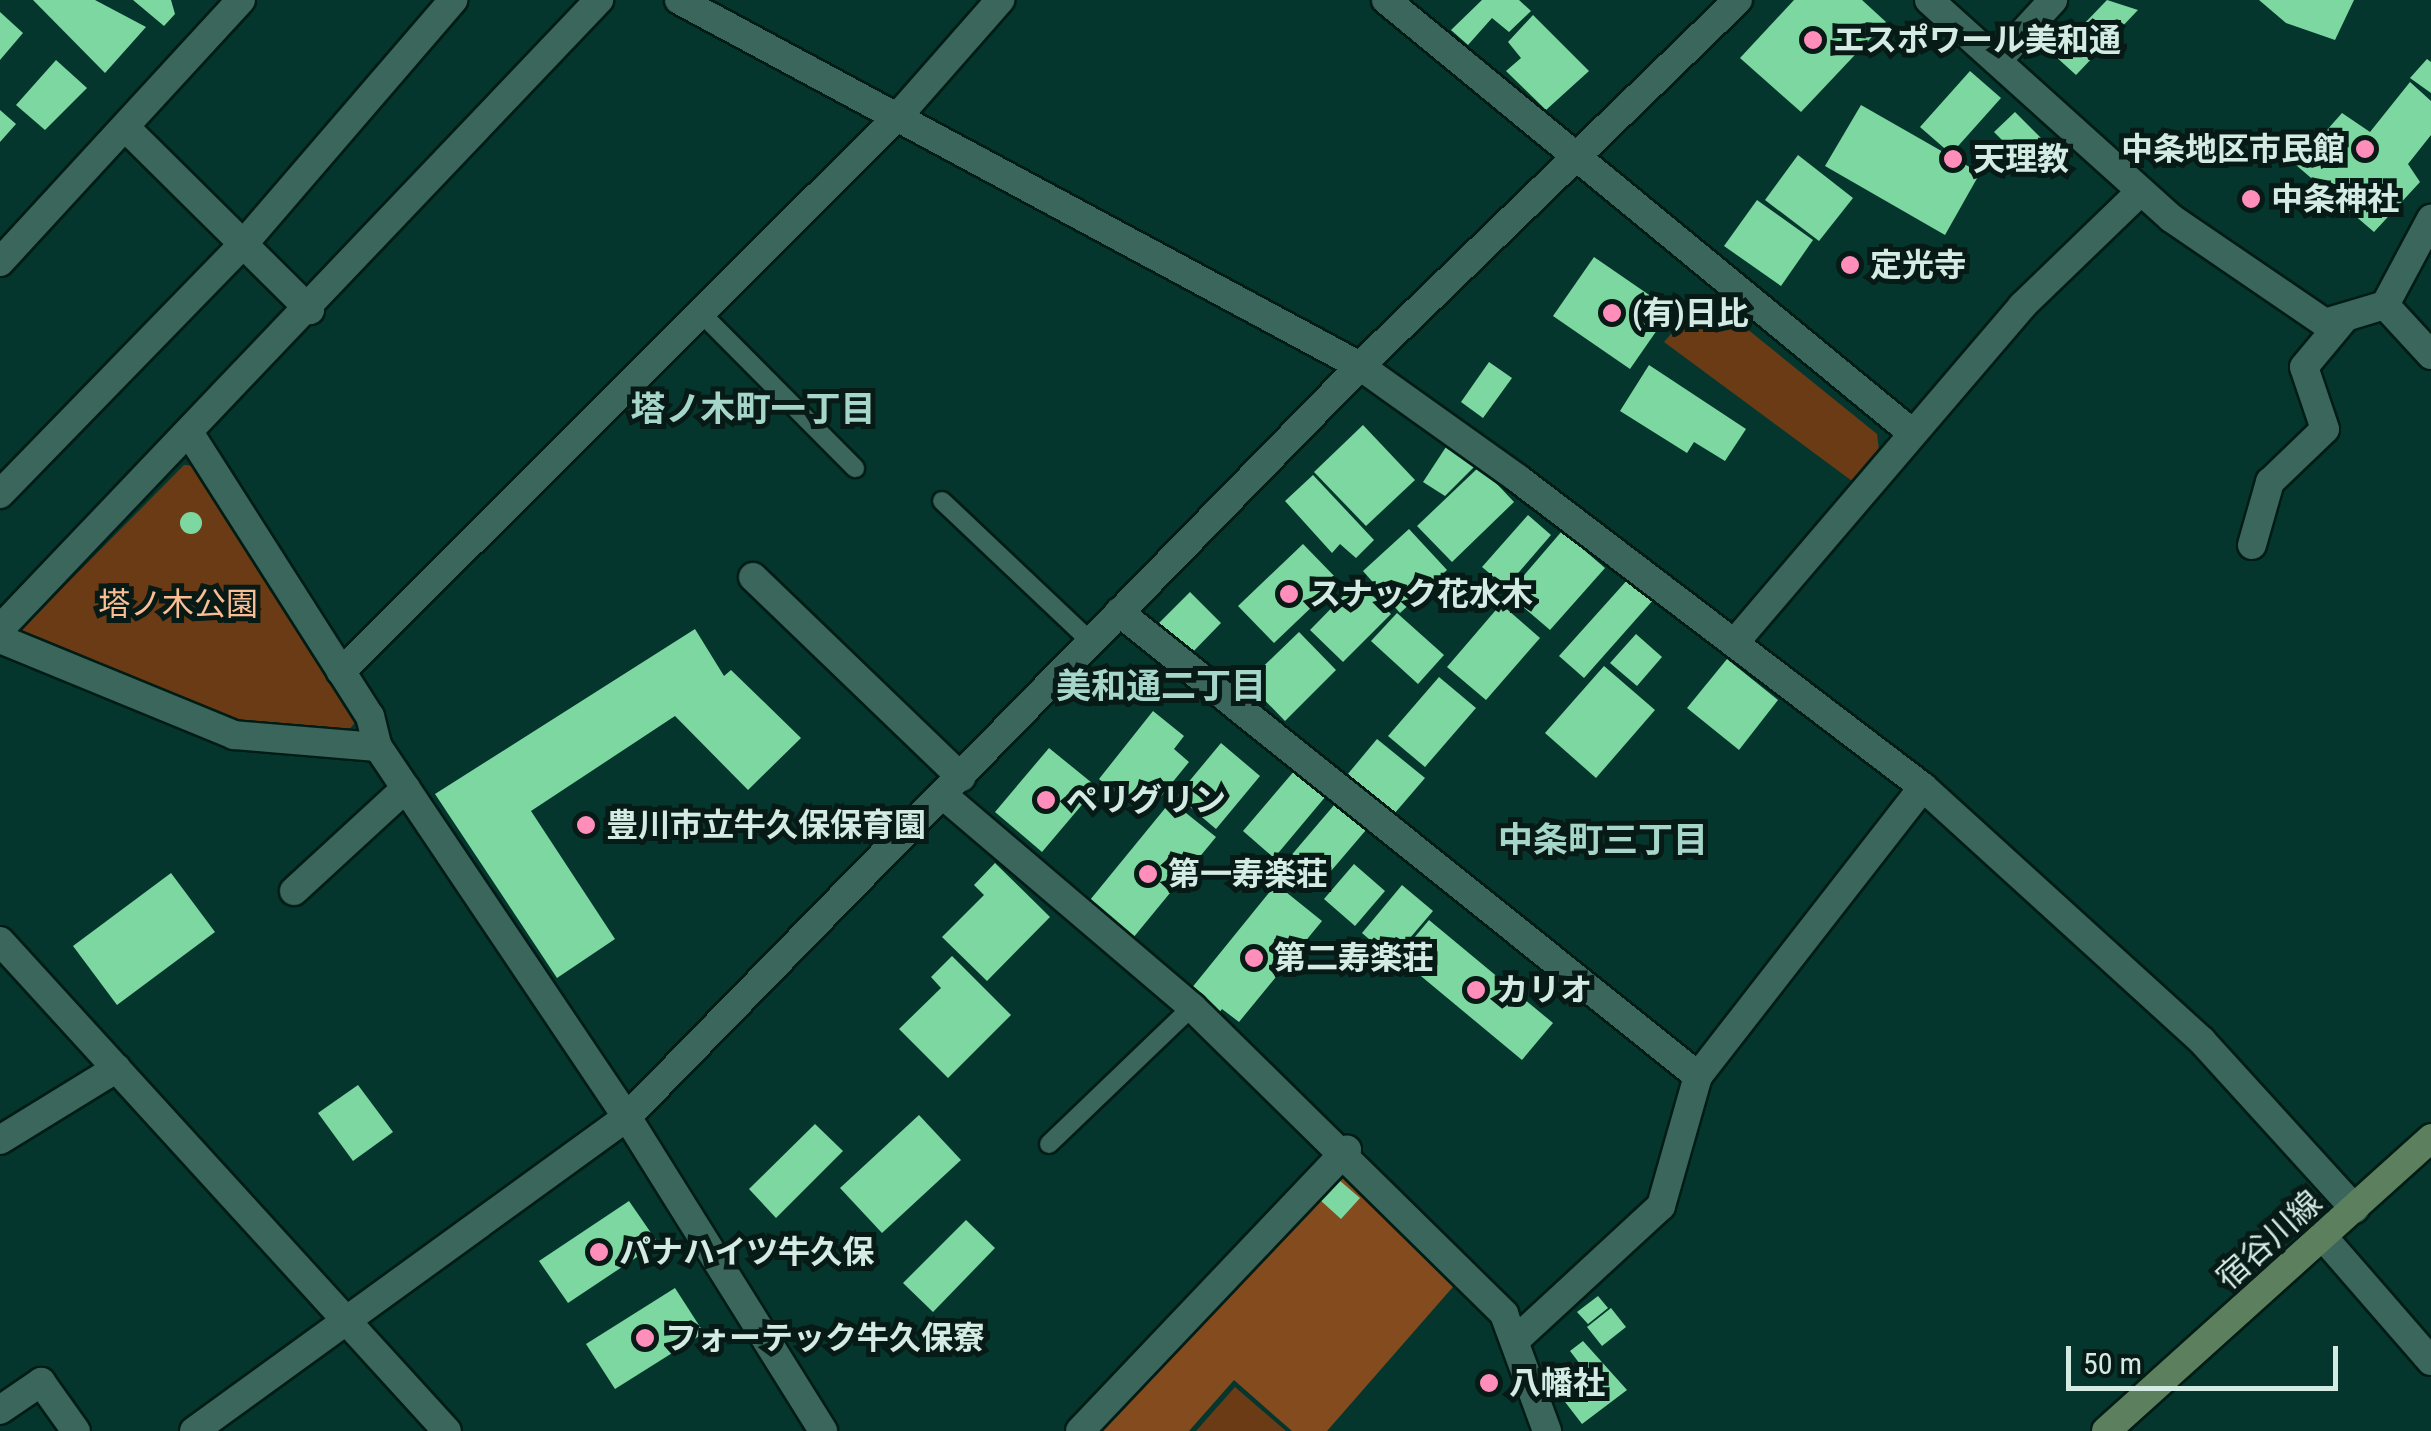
<!DOCTYPE html>
<meta charset="utf-8">
<style>
body{margin:0}
#map{position:relative;width:2431px;height:1431px;overflow:hidden;background:#05362d;font-family:"Roboto Condensed","Noto Sans JP",sans-serif}
div>[style]{position:absolute}
.green>*{inset:0;background:#6a3b14}
.forest>*{inset:0;background:#844b1f}
.building>*{inset:0;background:#7cd8a0}
.round{border-radius:50%}
.roads{filter:drop-shadow(2px 0 #001c15) drop-shadow(-2px 0 #001c15) drop-shadow(0 2px #001c15) drop-shadow(0 -2px #001c15)}
.service>*{height:18px;margin:-9px;padding:0 9px;transform-origin:9px;border-radius:9px;background:#3a665b}
.minor>*{height:28px;margin:-14px;padding:0 14px;transform-origin:14px;border-radius:14px;background:#3a665b}
.tertiary>*{height:28px;margin:-14px;padding:0 14px;transform-origin:14px;border-radius:14px;background:#3a665b}
.secondary>*{height:28px;margin:-14px;padding:0 14px;transform-origin:14px;border-radius:14px;background:#5c7f5e}
.dots>*{width:28px;height:28px;translate:-50% -50%;box-sizing:border-box;border:5px solid #071a16;border-radius:50%}
span{translate:-50% -50%;white-space:nowrap;text-align:center;line-height:1.15;-webkit-text-stroke:10px #071a16;paint-order:stroke}
.poi-label{font-size:32px;color:#d3ebe3;font-weight:700}
.left{translate:0 -50%;text-align:left}
.right{translate:-100% -50%;text-align:right}
.park-label{font-size:32px;color:#fbbd93}
.street-label{font-size:32px;color:#d3ebe3}
.neighbourhood-label{font-size:35px;color:#a6d6c9;font-weight:700}
.scale{position:absolute;left:2066px;top:1346px;width:272px;height:45px;box-sizing:border-box;border:5px solid #d3ebe3;border-top:0;padding-left:12px;font-size:30px;line-height:35px;white-space:nowrap;color:#d3ebe3;-webkit-text-stroke:8px #071a16;paint-order:stroke}
</style>
<div id="map">
<div class="green">
<i style="clip-path:polygon(1705px 295px,1877px 434px,1879px 450px,1852px 481px,1664px 342px)"></i>
<i style="clip-path:polygon(184px 465px,199px 466px,357px 720px,341px 740px,244px 729px,24px 641px,22px 629px)"></i>
<i style="clip-path:polygon(1235px 1387px,1286px 1431px,1196px 1431px)"></i>
</div>
<div class="forest">
<i style="clip-path:polygon(1356px 1173px,1459px 1280px,1327px 1431px,1292px 1431px,1234px 1380px,1189px 1431px,1094px 1431px,1332px 1178px)"></i>
</div>
<div class="building">
<i style="clip-path:polygon(33px 0,95px 0,146px 27px,105px 73px)"></i>
<i style="clip-path:polygon(133px 0,171px 0,175px 14px,164px 26px)"></i>
<i style="clip-path:polygon(1482px 0,1519px 0,1531px 11px,1509px 32px,1492px 18px,1468px 45px,1451px 30px)"></i>
<i style="clip-path:polygon(1794px 0,1862px 0,1886px 22px,1801px 112px,1740px 58px)"></i>
<i style="clip-path:polygon(2107px 0,2138px 10px,2076px 75px,2054px 55px)"></i>
<i style="clip-path:polygon(2259px 0,2354px 0,2335px 40px,2286px 23px)"></i>
<i style="clip-path:polygon(0 12px,23px 33px,0 60px)"></i>
<i style="clip-path:polygon(1533px 15px,1589px 71px,1546px 110px,1506px 71px,1521px 58px,1508px 42px)"></i>
<i style="clip-path:polygon(2427px 59px,2431px 62px,2431px 93px,2410px 78px)"></i>
<i style="clip-path:polygon(56px 60px,87px 88px,45px 130px,16px 105px)"></i>
<i style="clip-path:polygon(1970px 71px,2001px 98px,1951px 154px,1920px 127px)"></i>
<i style="clip-path:polygon(2410px 82px,2431px 101px,2431px 135px,2408px 164px,2420px 182px,2374px 232px,2296px 165px,2342px 113px,2370px 132px)"></i>
<i style="clip-path:polygon(1861px 105px,1980px 173px,1945px 235px,1825px 166px)"></i>
<i style="clip-path:polygon(0 110px,16px 124px,0 142px)"></i>
<i style="clip-path:polygon(2015px 112px,2045px 142px,2025px 163px,1994px 132px)"></i>
<i style="clip-path:polygon(1798px 155px,1853px 198px,1819px 241px,1765px 200px)"></i>
<i style="clip-path:polygon(1757px 200px,1813px 240px,1781px 286px,1724px 246px)"></i>
<i style="clip-path:polygon(1594px 257px,1671px 310px,1630px 369px,1553px 316px)"></i>
<i style="clip-path:polygon(1489px 362px,1512px 378px,1483px 418px,1461px 402px)"></i>
<i style="clip-path:polygon(1649px 365px,1746px 429px,1725px 461px,1694px 442px,1687px 453px,1620px 411px)"></i>
<i style="clip-path:polygon(1363px 425px,1415px 480px,1366px 526px,1314px 472px)"></i>
<i style="clip-path:polygon(1446px 447px,1477px 464px,1445px 496px,1423px 482px)"></i>
<i style="clip-path:polygon(1480px 466px,1514px 502px,1452px 562px,1417px 526px)"></i>
<i style="clip-path:polygon(1313px 475px,1374px 540px,1356px 558px,1340px 544px,1332px 553px,1285px 501px)"></i>
<i class="round" style="left:180px;top:512px;width:22px;height:22px"></i>
<i style="clip-path:polygon(1528px 515px,1551px 535px,1506px 587px,1482px 567px)"></i>
<i style="clip-path:polygon(1409px 529px,1447px 570px,1400px 613px,1363px 571px)"></i>
<i style="clip-path:polygon(1562px 531px,1605px 568px,1550px 630px,1508px 594px)"></i>
<i style="clip-path:polygon(1303px 544px,1339px 581px,1274px 643px,1238px 606px)"></i>
<i style="clip-path:polygon(1629px 578px,1654px 599px,1584px 678px,1559px 656px)"></i>
<i style="clip-path:polygon(1358px 581px,1391px 614px,1343px 662px,1310px 630px)"></i>
<i style="clip-path:polygon(1190px 592px,1221px 623px,1186px 659px,1154px 628px)"></i>
<i style="clip-path:polygon(1501px 604px,1540px 638px,1486px 700px,1447px 667px)"></i>
<i style="clip-path:polygon(1397px 613px,1444px 655px,1418px 684px,1371px 641px)"></i>
<i style="clip-path:polygon(695px 629px,724px 676px,731px 670px,801px 738px,748px 790px,675px 716px,531px 811px,615px 939px,557px 978px,435px 794px)"></i>
<i style="clip-path:polygon(1299px 632px,1336px 670px,1285px 721px,1247px 682px)"></i>
<i style="clip-path:polygon(1636px 634px,1662px 657px,1637px 686px,1610px 663px)"></i>
<i style="clip-path:polygon(1727px 659px,1778px 700px,1739px 750px,1687px 708px)"></i>
<i style="clip-path:polygon(1604px 666px,1655px 710px,1596px 778px,1545px 733px)"></i>
<i style="clip-path:polygon(1439px 677px,1476px 708px,1425px 767px,1388px 736px)"></i>
<i style="clip-path:polygon(1153px 711px,1184px 736px,1174px 749px,1189px 762px,1145px 816px,1099px 779px)"></i>
<i style="clip-path:polygon(1377px 739px,1425px 778px,1394px 814px,1347px 775px)"></i>
<i style="clip-path:polygon(1221px 743px,1260px 776px,1216px 829px,1177px 796px)"></i>
<i style="clip-path:polygon(1049px 748px,1097px 787px,1042px 852px,995px 812px)"></i>
<i style="clip-path:polygon(1295px 770px,1326px 796px,1274px 858px,1243px 831px)"></i>
<i style="clip-path:polygon(1171px 801px,1216px 837px,1133px 938px,1081px 911px)"></i>
<i style="clip-path:polygon(1335px 804px,1366px 830px,1314px 891px,1283px 865px)"></i>
<i style="clip-path:polygon(995px 863px,1050px 917px,987px 981px,942px 937px,984px 895px,974px 885px)"></i>
<i style="clip-path:polygon(1354px 864px,1385px 891px,1355px 926px,1324px 899px)"></i>
<i style="clip-path:polygon(171px 873px,215px 932px,117px 1005px,73px 946px)"></i>
<i style="clip-path:polygon(1276px 884px,1322px 921px,1239px 1022px,1222px 1009px,1215px 1018px,1186px 995px)"></i>
<i style="clip-path:polygon(1402px 885px,1433px 911px,1392px 959px,1362px 933px)"></i>
<i style="clip-path:polygon(1429px 920px,1553px 1023px,1522px 1060px,1398px 957px)"></i>
<i style="clip-path:polygon(952px 956px,1011px 1015px,948px 1078px,899px 1029px,941px 988px,931px 977px)"></i>
<i style="clip-path:polygon(358px 1085px,393px 1132px,353px 1161px,318px 1113px)"></i>
<i style="clip-path:polygon(919px 1115px,961px 1160px,882px 1233px,840px 1188px)"></i>
<i style="clip-path:polygon(815px 1124px,843px 1151px,776px 1218px,749px 1189px)"></i>
<i style="clip-path:polygon(1339px 1180px,1360px 1198px,1341px 1219px,1320px 1200px)"></i>
<i style="clip-path:polygon(629px 1201px,658px 1243px,568px 1303px,539px 1261px)"></i>
<i style="clip-path:polygon(966px 1220px,995px 1248px,933px 1312px,903px 1283px)"></i>
<i style="clip-path:polygon(675px 1288px,704px 1333px,615px 1389px,586px 1344px)"></i>
<i style="clip-path:polygon(1598px 1296px,1608px 1308px,1588px 1324px,1577px 1312px)"></i>
<i style="clip-path:polygon(1611px 1308px,1626px 1327px,1602px 1346px,1587px 1327px)"></i>
<i style="clip-path:polygon(1583px 1341px,1627px 1390px,1582px 1424px,1552px 1385px,1580px 1364px,1570px 1351px)"></i>
</div>
<div class="roads">
<div class="service">
<i style="left:703px;top:315px;width:216px;rotate:45.2deg"></i>
<i style="left:942px;top:501px;width:205px;rotate:43.4deg"></i>
<i style="left:1049px;top:1144px;width:198px;rotate:-43.8deg"></i>
</div>
<div class="minor">
<i style="left:679px;top:0;width:773px;rotate:28.26deg"></i>
<i style="left:1360px;top:366px;width:193px;rotate:35.5deg"></i>
<i style="left:1517px;top:478px;width:510px;rotate:37.27deg"></i>
<i style="left:1923px;top:787px;width:377px;rotate:42.3deg"></i>
<i style="left:2202px;top:1041px;width:227px;rotate:47.7deg"></i>
<i style="left:1929px;top:0;width:326px;rotate:42deg"></i>
<i style="left:2171px;top:218px;width:186px;rotate:34.3deg"></i>
<i style="left:2325px;top:323px;width:63px;rotate:-16.7deg"></i>
<i style="left:2385px;top:305px;width:98px;rotate:-61.9deg"></i>
<i style="left:1997px;top:61px;width:83px;rotate:-47.4deg"></i>
<i style="left:126px;top:128px;width:259px;rotate:44.7deg"></i>
<i style="left:0;top:262px;width:356px;rotate:-47.4deg"></i>
<i style="left:2385px;top:305px;width:68px;rotate:47.4deg"></i>
<i style="left:192px;top:437px;width:331px;rotate:57.5deg"></i>
<i style="left:370px;top:716px;width:32px;rotate:76deg"></i>
<i style="left:378px;top:747px;width:446px;rotate:56.1deg"></i>
<i style="left:627px;top:1117px;width:370px;rotate:58deg"></i>
<i style="left:0;top:494px;width:353px;rotate:-45.8deg"></i>
<i style="left:246px;top:241px;width:318px;rotate:-49.3deg"></i>
<i style="left:2252px;top:545px;width:66px;rotate:-74.1deg"></i>
<i style="left:2270px;top:482px;width:76px;rotate:-43.9deg"></i>
<i style="left:2325px;top:429px;width:65px;rotate:-108.7deg"></i>
<i style="left:2304px;top:367px;width:62px;rotate:-50.2deg"></i>
<i style="left:753px;top:577px;width:289px;rotate:43.9deg"></i>
<i style="left:1119px;top:612px;width:742px;rotate:38.71deg"></i>
<i style="left:0;top:629px;width:869px;rotate:-46.4deg"></i>
<i style="left:0;top:639px;width:253px;rotate:22.3deg"></i>
<i style="left:234px;top:735px;width:144px;rotate:4.8deg"></i>
<i style="left:1737px;top:640px;width:439px;rotate:-49.5deg"></i>
<i style="left:2022px;top:306px;width:164px;rotate:-44deg"></i>
<i style="left:341px;top:672px;width:790px;rotate:-44.95deg"></i>
<i style="left:900px;top:114px;width:152px;rotate:-48.7deg"></i>
<i style="left:944px;top:796px;width:326px;rotate:40.4deg"></i>
<i style="left:1192px;top:1007px;width:438px;rotate:44.5deg"></i>
<i style="left:1504px;top:1314px;width:125px;rotate:69.8deg"></i>
<i style="left:294px;top:891px;width:152px;rotate:-42.6deg"></i>
<i style="left:0;top:941px;width:663px;rotate:47.63deg"></i>
<i style="left:0;top:1140px;width:137px;rotate:-31.6deg"></i>
<i style="left:2324px;top:1238px;width:163px;rotate:49deg"></i>
<i style="left:1519px;top:1337px;width:193px;rotate:-42.7deg"></i>
<i style="left:1661px;top:1206px;width:135px;rotate:-74.1deg"></i>
<i style="left:1698px;top:1076px;width:366px;rotate:-52.1deg"></i>
<i style="left:0;top:1410px;width:50px;rotate:-34.3deg"></i>
<i style="left:41px;top:1382px;width:60px;rotate:54.5deg"></i>
<i style="left:1080px;top:1431px;width:388px;rotate:-46.5deg"></i>
</div>
<div class="tertiary">
<i style="left:1386px;top:0;width:680px;rotate:39.45deg"></i>
<i style="left:194px;top:1431px;width:535px;rotate:-35.95deg"></i>
<i style="left:627px;top:1117px;width:1049px;rotate:-45.69deg"></i>
<i style="left:1360px;top:366px;width:526px;rotate:-44.08deg"></i>
</div>
<div class="secondary">
<i style="left:2106px;top:1431px;width:438px;rotate:-42deg"></i>
</div>
</div>
<div class="dots">
<i style="left:1813px;top:40px;background:#ff8ebb"></i>
<i style="left:2365px;top:149px;background:#ff8ebb"></i>
<i style="left:1953px;top:159px;background:#ff8ebb"></i>
<i style="left:2251px;top:199px;background:#ff8ebb"></i>
<i style="left:1850px;top:265px;background:#ff8ebb"></i>
<i style="left:1612px;top:313px;background:#ff8ebb"></i>
<i style="left:1289px;top:594px;background:#ff8ebb"></i>
<i style="left:1046px;top:800px;background:#ff8ebb"></i>
<i style="left:586px;top:825px;background:#ff8ebb"></i>
<i style="left:1148px;top:874px;background:#ff8ebb"></i>
<i style="left:1254px;top:958px;background:#ff8ebb"></i>
<i style="left:1476px;top:990px;background:#ff8ebb"></i>
<i style="left:599px;top:1252px;background:#ff8ebb"></i>
<i style="left:645px;top:1338px;background:#ff8ebb"></i>
<i style="left:1489px;top:1383px;background:#ff8ebb"></i>
</div>
<div class="poi-label">
<span class="left" style="left:1833px;top:40px">エスポワール美和通</span>
<span class="right" style="left:2345px;top:149px">中条地区市民館</span>
<span class="left" style="left:1973px;top:159px">天理教</span>
<span class="left" style="left:2271px;top:199px">中条神社</span>
<span class="left" style="left:1870px;top:265px">定光寺</span>
<span class="left" style="left:1632px;top:313px">(有)日比</span>
<span class="left" style="left:1309px;top:594px">スナック花水木</span>
<span class="left" style="left:1066px;top:800px">ペリグリン</span>
<span class="left" style="left:606px;top:825px">豊川市立牛久保保育園</span>
<span class="left" style="left:1168px;top:874px">第一寿楽荘</span>
<span class="left" style="left:1274px;top:958px">第二寿楽荘</span>
<span class="left" style="left:1496px;top:990px">カリオ</span>
<span class="left" style="left:619px;top:1252px">パナハイツ牛久保</span>
<span class="left" style="left:665px;top:1338px">フォーテック牛久保寮</span>
<span class="left" style="left:1509px;top:1383px">八幡社</span>
</div>
<div class="park-label">
<span style="left:178px;top:604px">塔ノ木公園</span>
</div>
<div class="street-label">
<span style="left:2269px;top:1240px;rotate:-42deg">宿谷川線</span>
</div>
<div class="neighbourhood-label">
<span style="left:753px;top:410px">塔ノ木町一丁目</span>
<span style="left:1161px;top:687px">美和通二丁目</span>
<span style="left:1603px;top:841px">中条町三丁目</span>
</div>
<div class="scale">50 m</div>
</div>
